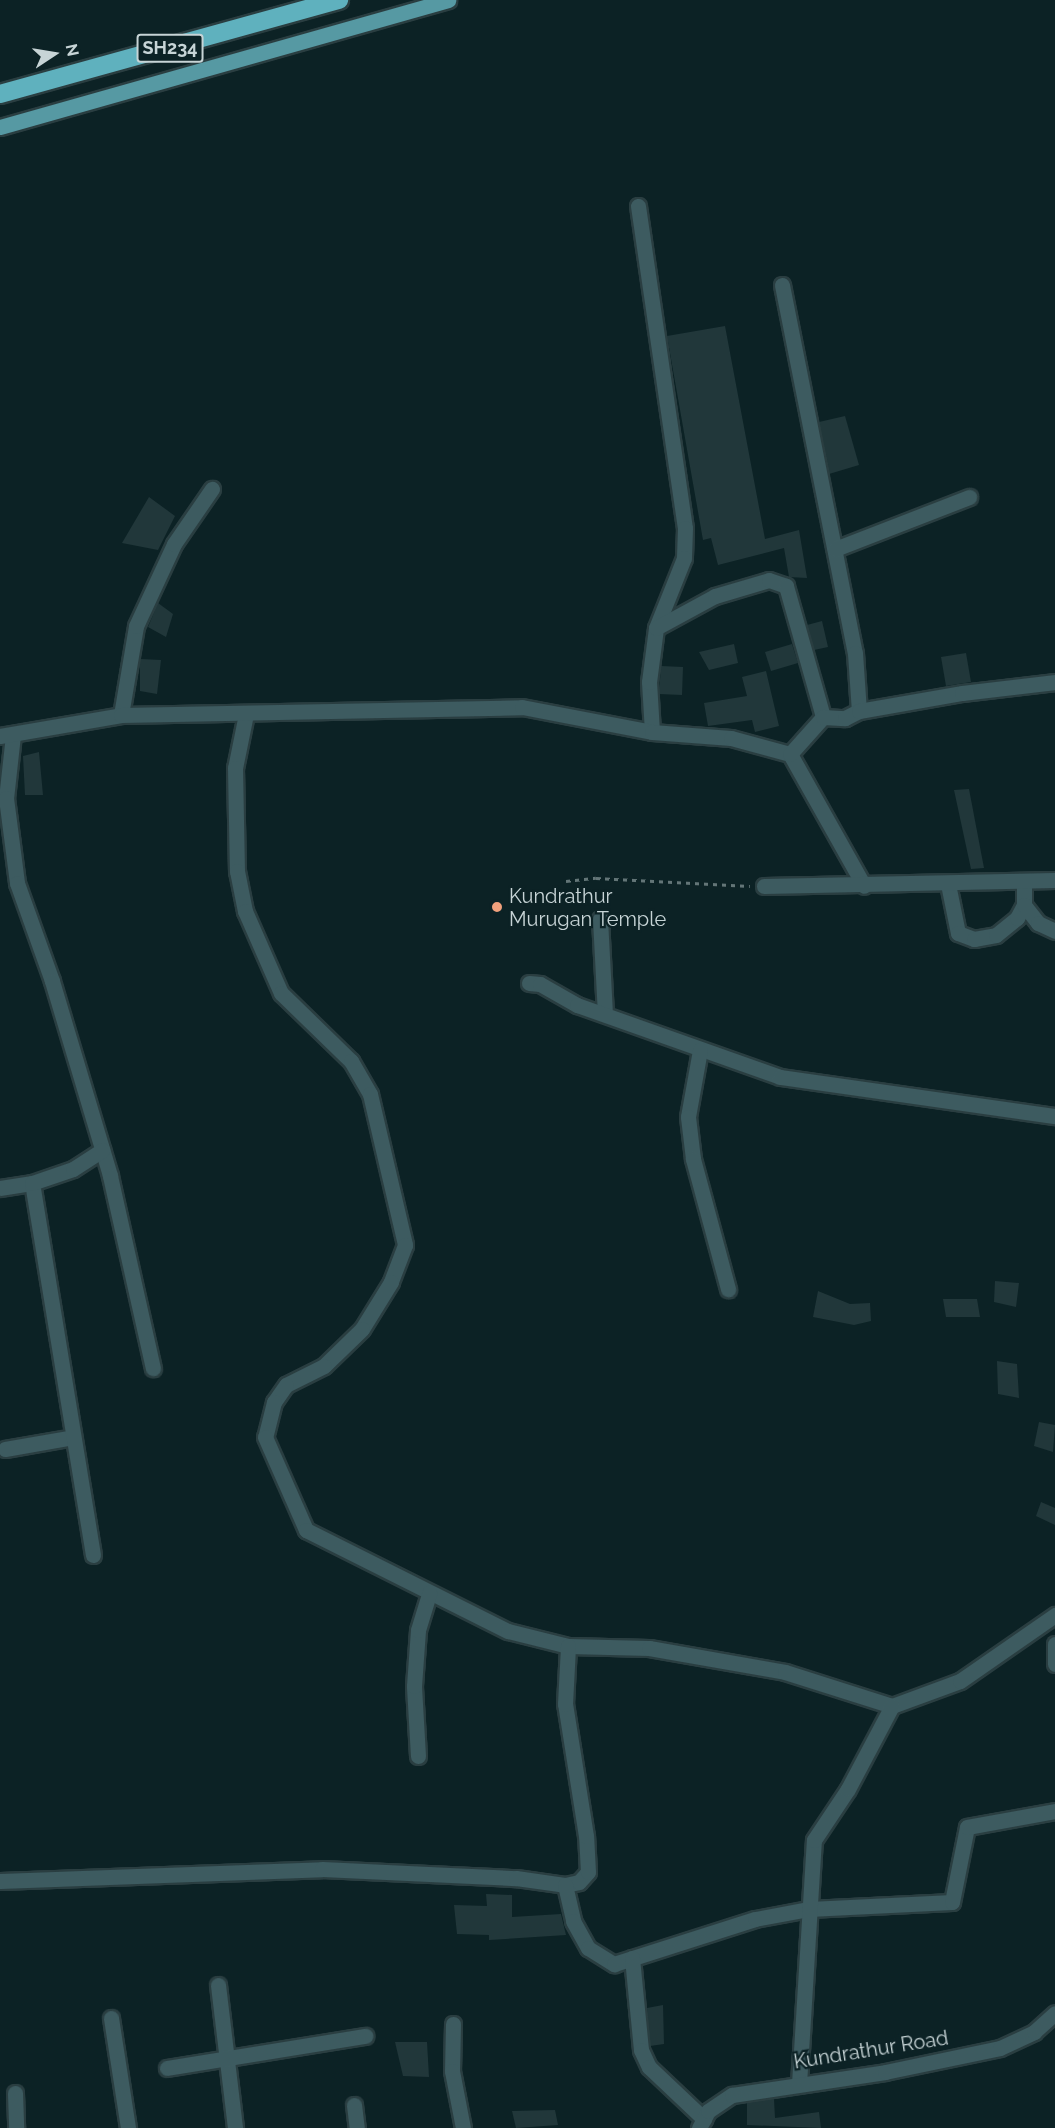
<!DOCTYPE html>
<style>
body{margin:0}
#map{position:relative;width:1055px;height:2128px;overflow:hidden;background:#0c2225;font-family:Raleway,sans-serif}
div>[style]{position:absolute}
.building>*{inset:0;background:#21373a}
.path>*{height:3px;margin-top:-1.5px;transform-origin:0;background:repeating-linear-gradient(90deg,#637577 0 4.5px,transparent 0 9px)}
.roads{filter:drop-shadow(2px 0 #2a3e41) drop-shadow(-2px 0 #2a3e41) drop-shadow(0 2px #2a3e41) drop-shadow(0 -2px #2a3e41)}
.minor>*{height:15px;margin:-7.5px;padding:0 7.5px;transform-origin:7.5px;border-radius:7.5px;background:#3d5b60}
.major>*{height:15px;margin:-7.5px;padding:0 7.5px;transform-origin:7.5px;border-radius:7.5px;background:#5699a3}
.highway>*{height:18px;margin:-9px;padding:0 9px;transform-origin:9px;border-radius:9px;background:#5fb1be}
.dots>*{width:16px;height:16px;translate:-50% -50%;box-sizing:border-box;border:3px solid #0c2225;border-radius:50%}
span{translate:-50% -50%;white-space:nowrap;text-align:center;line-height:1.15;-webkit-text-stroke:4.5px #0c2225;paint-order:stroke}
.shield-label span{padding:2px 4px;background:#0c2225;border:2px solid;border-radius:4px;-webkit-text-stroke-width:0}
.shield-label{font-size:18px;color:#c7d4d6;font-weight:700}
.poi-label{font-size:20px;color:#c7d4d6}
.left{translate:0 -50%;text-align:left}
.street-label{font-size:20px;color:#c7d4d6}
.north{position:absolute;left:24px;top:24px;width:60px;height:60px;-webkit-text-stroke:4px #0c2225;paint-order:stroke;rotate:78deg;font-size:16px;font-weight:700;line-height:24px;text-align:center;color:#c7d4d6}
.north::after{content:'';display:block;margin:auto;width:21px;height:27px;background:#c7d4d6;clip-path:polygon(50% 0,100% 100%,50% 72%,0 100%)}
</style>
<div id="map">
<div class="building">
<i style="clip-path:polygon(725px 326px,765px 539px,799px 530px,807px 578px,789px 577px,784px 548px,718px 565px,711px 538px,703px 540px,667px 336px)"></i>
<i style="clip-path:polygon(845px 416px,859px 465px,829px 474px,819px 422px)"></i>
<i style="clip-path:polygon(149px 497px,175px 516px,158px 550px,122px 543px)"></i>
<i style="clip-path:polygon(158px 603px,173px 614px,166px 637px,148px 627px)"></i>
<i style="clip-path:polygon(822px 621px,828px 647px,814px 650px,807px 625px)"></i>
<i style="clip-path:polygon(734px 644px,738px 663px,709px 670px,699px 652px)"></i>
<i style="clip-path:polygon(792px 644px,798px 663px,771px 671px,765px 652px)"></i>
<i style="clip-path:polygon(966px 653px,971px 682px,946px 686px,941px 657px)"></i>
<i style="clip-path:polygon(140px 659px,161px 660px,157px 694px,140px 691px)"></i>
<i style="clip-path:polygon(661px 666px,683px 667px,682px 695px,659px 694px)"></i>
<i style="clip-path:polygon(766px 671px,779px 726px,755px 732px,752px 720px,708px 726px,704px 703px,747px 696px,742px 677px)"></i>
<i style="clip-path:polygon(39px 752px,43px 795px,25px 795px,23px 756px)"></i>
<i style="clip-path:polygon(969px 789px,984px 868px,971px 869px,954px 790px)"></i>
<i style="clip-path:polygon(995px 1281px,1019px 1283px,1016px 1307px,994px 1302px)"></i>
<i style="clip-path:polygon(818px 1291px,850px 1304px,870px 1303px,871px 1321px,854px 1325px,813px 1317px)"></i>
<i style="clip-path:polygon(943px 1299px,977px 1299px,980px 1317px,946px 1317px)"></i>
<i style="clip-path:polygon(997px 1361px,1017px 1364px,1019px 1398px,998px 1394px)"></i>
<i style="clip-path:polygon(1039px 1422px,1055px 1425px,1053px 1452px,1034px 1446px)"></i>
<i style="clip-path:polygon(1041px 1502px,1055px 1508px,1055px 1525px,1036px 1516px)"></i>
<i style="clip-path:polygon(486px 1894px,512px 1895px,512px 1917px,561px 1914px,566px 1935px,489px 1940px,489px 1935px,457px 1934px,454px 1905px,487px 1906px)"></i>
<i style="clip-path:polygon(663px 2005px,664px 2044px,650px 2046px,647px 2008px)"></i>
<i style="clip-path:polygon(395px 2042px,427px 2042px,429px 2077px,403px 2076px)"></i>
<i style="clip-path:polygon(774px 2099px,775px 2118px,819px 2112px,821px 2128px,747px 2125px,747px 2103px)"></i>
<i style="clip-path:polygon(555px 2110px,558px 2125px,516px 2128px,512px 2111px)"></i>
</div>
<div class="path">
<i style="left:566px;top:881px;width:30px;rotate:-6deg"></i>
<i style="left:596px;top:878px;width:154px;rotate:3deg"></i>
</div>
<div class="roads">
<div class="minor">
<i style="left:638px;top:206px;width:325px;rotate:81.7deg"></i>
<i style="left:685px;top:528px;width:30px;rotate:92deg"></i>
<i style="left:684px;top:558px;width:75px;rotate:111.8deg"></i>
<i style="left:782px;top:285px;width:375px;rotate:78.8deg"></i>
<i style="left:855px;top:653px;width:58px;rotate:86.1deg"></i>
<i style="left:835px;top:549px;width:144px;rotate:-21.2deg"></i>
<i style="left:246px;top:714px;width:55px;rotate:101.5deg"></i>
<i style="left:235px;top:768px;width:103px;rotate:88.9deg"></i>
<i style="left:237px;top:871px;width:41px;rotate:78.7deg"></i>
<i style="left:245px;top:911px;width:90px;rotate:66.3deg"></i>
<i style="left:281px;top:993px;width:98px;rotate:44.2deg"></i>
<i style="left:351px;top:1061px;width:38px;rotate:60deg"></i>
<i style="left:370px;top:1094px;width:155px;rotate:76.9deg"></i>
<i style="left:405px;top:1245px;width:40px;rotate:111deg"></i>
<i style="left:391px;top:1282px;width:55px;rotate:121.7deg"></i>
<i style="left:362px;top:1329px;width:53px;rotate:135.8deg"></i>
<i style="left:324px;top:1366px;width:42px;rotate:153.4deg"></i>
<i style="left:286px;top:1385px;width:21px;rotate:125deg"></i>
<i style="left:274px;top:1402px;width:36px;rotate:104deg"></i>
<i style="left:265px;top:1437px;width:102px;rotate:66.2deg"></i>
<i style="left:306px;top:1530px;width:226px;rotate:26.6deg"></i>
<i style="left:508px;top:1631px;width:62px;rotate:14deg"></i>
<i style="left:568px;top:1646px;width:81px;rotate:1.4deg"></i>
<i style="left:649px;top:1648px;width:138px;rotate:10deg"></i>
<i style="left:785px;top:1672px;width:112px;rotate:17.6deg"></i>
<i style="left:892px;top:1706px;width:72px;rotate:-20.2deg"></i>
<i style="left:960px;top:1681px;width:116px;rotate:-34.8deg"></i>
<i style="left:121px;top:715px;width:90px;rotate:-80.4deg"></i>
<i style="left:136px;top:626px;width:90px;rotate:-65.1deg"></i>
<i style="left:174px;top:544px;width:67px;rotate:-55.4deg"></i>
<i style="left:652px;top:732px;width:50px;rotate:-93.4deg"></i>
<i style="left:649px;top:682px;width:54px;rotate:-82.6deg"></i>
<i style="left:656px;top:628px;width:67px;rotate:-28.5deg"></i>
<i style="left:715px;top:596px;width:56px;rotate:-16.5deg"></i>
<i style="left:769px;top:580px;width:18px;rotate:19deg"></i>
<i style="left:786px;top:586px;width:136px;rotate:74.2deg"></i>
<i style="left:13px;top:735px;width:63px;rotate:96.3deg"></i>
<i style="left:6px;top:798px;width:86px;rotate:82.6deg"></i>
<i style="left:17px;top:883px;width:104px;rotate:70.3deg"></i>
<i style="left:52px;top:981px;width:203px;rotate:73.4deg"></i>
<i style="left:110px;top:1176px;width:197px;rotate:77.4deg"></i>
<i style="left:0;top:736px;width:123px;rotate:-9.8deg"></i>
<i style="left:121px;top:715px;width:401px;rotate:-1.1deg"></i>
<i style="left:522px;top:707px;width:132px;rotate:10.9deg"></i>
<i style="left:652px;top:732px;width:79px;rotate:4.3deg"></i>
<i style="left:731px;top:738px;width:61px;rotate:15.2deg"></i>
<i style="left:790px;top:754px;width:151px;rotate:60.7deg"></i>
<i style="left:790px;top:754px;width:50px;rotate:-48.3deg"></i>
<i style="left:823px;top:717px;width:22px;rotate:3deg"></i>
<i style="left:845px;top:718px;width:16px;rotate:-27deg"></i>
<i style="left:859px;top:711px;width:105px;rotate:-9.9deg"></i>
<i style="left:962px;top:693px;width:94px;rotate:-6.7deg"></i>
<i style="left:948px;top:884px;width:50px;rotate:78.5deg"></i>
<i style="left:958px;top:933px;width:17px;rotate:21deg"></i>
<i style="left:974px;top:939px;width:22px;rotate:-10deg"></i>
<i style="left:996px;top:935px;width:27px;rotate:-39deg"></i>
<i style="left:1017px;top:918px;width:15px;rotate:-62deg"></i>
<i style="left:1024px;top:905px;width:24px;rotate:-90deg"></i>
<i style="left:764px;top:886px;width:291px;rotate:-1.2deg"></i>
<i style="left:1024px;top:905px;width:23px;rotate:52deg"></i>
<i style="left:1038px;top:923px;width:19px;rotate:25deg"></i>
<i style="left:600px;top:919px;width:95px;rotate:87deg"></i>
<i style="left:529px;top:983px;width:11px;rotate:5deg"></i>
<i style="left:540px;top:984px;width:43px;rotate:29.6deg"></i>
<i style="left:577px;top:1005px;width:215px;rotate:19.5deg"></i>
<i style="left:780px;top:1077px;width:278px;rotate:8.1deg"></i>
<i style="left:700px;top:1050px;width:68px;rotate:100.2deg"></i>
<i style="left:688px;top:1117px;width:42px;rotate:83.2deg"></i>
<i style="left:693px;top:1159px;width:135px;rotate:74.9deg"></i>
<i style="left:0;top:1188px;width:32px;rotate:-9deg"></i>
<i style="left:5px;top:1449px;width:69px;rotate:-10deg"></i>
<i style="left:93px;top:1555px;width:377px;rotate:-99.3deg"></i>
<i style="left:32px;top:1183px;width:43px;rotate:-18.9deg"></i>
<i style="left:73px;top:1169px;width:35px;rotate:-33deg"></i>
<i style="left:1055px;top:1644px;width:20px;rotate:90deg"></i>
<i style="left:418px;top:1756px;width:70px;rotate:-93.3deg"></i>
<i style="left:414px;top:1686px;width:56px;rotate:-85.9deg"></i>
<i style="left:418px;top:1630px;width:39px;rotate:-73deg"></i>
<i style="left:0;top:1881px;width:322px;rotate:-2.1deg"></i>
<i style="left:322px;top:1869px;width:194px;rotate:2.7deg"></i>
<i style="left:516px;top:1878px;width:49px;rotate:8.1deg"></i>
<i style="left:565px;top:1885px;width:14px;rotate:-12deg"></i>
<i style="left:579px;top:1882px;width:13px;rotate:-48deg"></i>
<i style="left:588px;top:1872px;width:36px;rotate:-93deg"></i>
<i style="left:586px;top:1836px;width:134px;rotate:-99deg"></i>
<i style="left:565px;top:1704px;width:58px;rotate:-87deg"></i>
<i style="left:565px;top:1885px;width:37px;rotate:77deg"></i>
<i style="left:573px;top:1921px;width:31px;rotate:61deg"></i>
<i style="left:588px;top:1948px;width:31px;rotate:32deg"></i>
<i style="left:614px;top:1964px;width:148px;rotate:-17.7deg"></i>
<i style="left:755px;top:1919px;width:55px;rotate:-10.5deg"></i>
<i style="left:809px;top:1909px;width:143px;rotate:-2.8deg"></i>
<i style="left:952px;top:1902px;width:76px;rotate:-78.7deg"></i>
<i style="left:967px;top:1827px;width:89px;rotate:-10.3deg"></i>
<i style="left:632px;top:1958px;width:92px;rotate:84.4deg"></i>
<i style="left:641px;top:2050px;width:19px;rotate:65deg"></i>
<i style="left:649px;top:2067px;width:76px;rotate:43.4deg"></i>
<i style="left:218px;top:1985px;width:144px;rotate:83.2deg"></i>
<i style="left:111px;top:2018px;width:111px;rotate:81.2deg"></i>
<i style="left:453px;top:2024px;width:47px;rotate:91.2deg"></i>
<i style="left:452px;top:2071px;width:58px;rotate:79.1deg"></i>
<i style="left:167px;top:2068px;width:201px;rotate:-9.2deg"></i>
<i style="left:799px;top:2084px;width:244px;rotate:-86.5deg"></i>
<i style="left:814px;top:1840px;width:61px;rotate:-56.3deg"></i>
<i style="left:848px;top:1789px;width:94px;rotate:-62.1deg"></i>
<i style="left:15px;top:2093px;width:35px;rotate:88deg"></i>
<i style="left:354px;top:2105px;width:23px;rotate:83deg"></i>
<i style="left:699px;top:2128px;width:19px;rotate:-62deg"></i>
<i style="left:708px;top:2111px;width:29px;rotate:-34deg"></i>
<i style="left:732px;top:2095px;width:155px;rotate:-8.5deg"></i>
<i style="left:885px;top:2072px;width:117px;rotate:-11.8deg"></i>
<i style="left:1000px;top:2048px;width:38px;rotate:-25deg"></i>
<i style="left:1034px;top:2032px;width:28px;rotate:-42deg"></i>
</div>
<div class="major">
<i style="left:0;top:127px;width:466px;rotate:-15.8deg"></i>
</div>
<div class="highway">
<i style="left:0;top:94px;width:352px;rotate:-15.5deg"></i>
</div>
</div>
<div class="dots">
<i style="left:497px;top:907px;background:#f1a17d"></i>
</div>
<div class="shield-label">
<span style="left:170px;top:48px">SH234</span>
</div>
<div class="poi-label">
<span class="left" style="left:509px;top:908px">Kundrathur<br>Murugan Temple</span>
</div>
<div class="street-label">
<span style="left:871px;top:2050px;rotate:-9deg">Kundrathur Road</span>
</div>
<div class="north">N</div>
</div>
